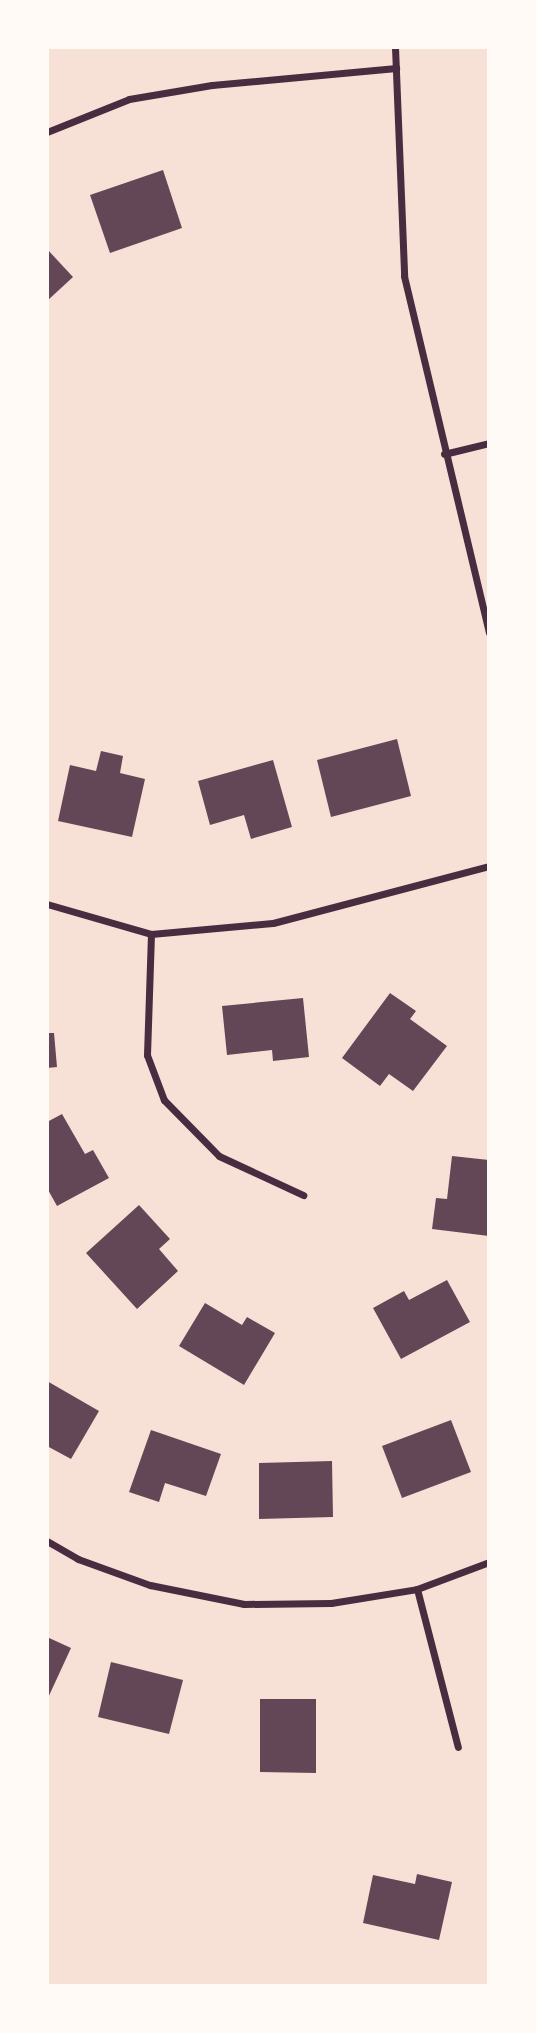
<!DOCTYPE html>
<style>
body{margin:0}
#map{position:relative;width:536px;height:2033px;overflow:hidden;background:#f7e1d7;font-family:Mulish,sans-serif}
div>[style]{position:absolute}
.building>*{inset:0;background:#644757}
.minor>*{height:7px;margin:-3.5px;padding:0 3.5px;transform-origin:3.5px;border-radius:3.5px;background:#4a2c40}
span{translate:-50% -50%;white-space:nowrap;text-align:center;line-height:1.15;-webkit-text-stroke:6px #fffaf5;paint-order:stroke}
.frame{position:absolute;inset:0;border:49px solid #fffaf5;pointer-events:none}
</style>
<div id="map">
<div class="building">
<i style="clip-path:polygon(163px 170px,182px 228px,110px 253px,90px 195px)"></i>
<i style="clip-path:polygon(47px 249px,73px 277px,47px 301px)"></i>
<i style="clip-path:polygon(397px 739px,411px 796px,331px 817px,317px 760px)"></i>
<i style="clip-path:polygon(101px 751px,123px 756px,120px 773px,145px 779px,132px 837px,58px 821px,70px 765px,96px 771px)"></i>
<i style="clip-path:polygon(273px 760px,292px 827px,251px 839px,244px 815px,210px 825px,198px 781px)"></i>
<i style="clip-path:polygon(390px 993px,416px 1011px,410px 1019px,447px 1046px,413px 1091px,389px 1074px,380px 1086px,342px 1058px)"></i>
<i style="clip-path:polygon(303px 998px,309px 1057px,273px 1061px,272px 1050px,227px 1055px,222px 1006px)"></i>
<i style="clip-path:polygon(47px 1033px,54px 1033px,57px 1067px,47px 1068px)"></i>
<i style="clip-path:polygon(62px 1114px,85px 1154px,93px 1150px,109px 1178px,57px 1206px,47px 1188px,47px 1122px)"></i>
<i style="clip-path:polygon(452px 1156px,489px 1160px,489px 1236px,432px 1229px,436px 1198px,447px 1199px)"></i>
<i style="clip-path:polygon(139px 1205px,170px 1239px,159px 1249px,178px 1271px,137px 1309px,86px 1253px)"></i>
<i style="clip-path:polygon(447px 1280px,470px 1322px,401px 1359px,373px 1308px,404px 1291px,409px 1300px)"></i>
<i style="clip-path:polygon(205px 1303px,242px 1325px,247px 1317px,275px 1333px,244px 1385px,179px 1346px)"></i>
<i style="clip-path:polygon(47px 1381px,99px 1411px,71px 1459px,47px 1446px)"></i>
<i style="clip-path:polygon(451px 1420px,471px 1472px,402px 1498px,382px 1446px)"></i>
<i style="clip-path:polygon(151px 1430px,221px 1454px,206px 1496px,165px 1483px,159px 1502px,129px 1492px)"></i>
<i style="clip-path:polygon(332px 1461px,333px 1517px,259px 1519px,259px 1463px)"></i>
<i style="clip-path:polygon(47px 1637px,71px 1648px,47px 1700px)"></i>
<i style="clip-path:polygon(111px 1662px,183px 1680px,169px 1734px,98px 1717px)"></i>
<i style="clip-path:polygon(260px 1699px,316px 1699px,316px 1773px,260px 1772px)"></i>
<i style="clip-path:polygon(417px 1874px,452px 1882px,439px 1940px,363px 1923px,373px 1875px,415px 1884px)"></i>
</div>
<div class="minor">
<i style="left:395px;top:47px;width:229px;rotate:87.7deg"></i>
<i style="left:404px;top:276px;width:367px;rotate:76.6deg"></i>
<i style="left:47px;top:132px;width:88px;rotate:-21.9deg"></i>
<i style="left:129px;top:99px;width:84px;rotate:-9.6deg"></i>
<i style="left:212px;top:85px;width:185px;rotate:-5.3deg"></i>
<i style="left:444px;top:454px;width:46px;rotate:-13.7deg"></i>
<i style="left:47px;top:904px;width:108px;rotate:16.1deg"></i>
<i style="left:151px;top:934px;width:122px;rotate:-5.2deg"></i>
<i style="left:273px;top:923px;width:223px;rotate:-14.8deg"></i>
<i style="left:151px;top:934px;width:121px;rotate:91.9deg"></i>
<i style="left:147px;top:1055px;width:48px;rotate:69.3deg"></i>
<i style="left:164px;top:1100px;width:78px;rotate:45.5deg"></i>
<i style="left:219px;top:1156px;width:93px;rotate:24.9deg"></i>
<i style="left:47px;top:1541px;width:36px;rotate:30deg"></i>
<i style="left:78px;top:1559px;width:77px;rotate:19.9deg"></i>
<i style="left:150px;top:1585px;width:96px;rotate:11.4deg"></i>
<i style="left:244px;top:1604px;width:87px;rotate:-0.7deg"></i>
<i style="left:331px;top:1603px;width:87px;rotate:-9.2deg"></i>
<i style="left:417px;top:1589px;width:77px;rotate:-20.6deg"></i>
<i style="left:417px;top:1589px;width:163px;rotate:75.5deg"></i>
</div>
<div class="frame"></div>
</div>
